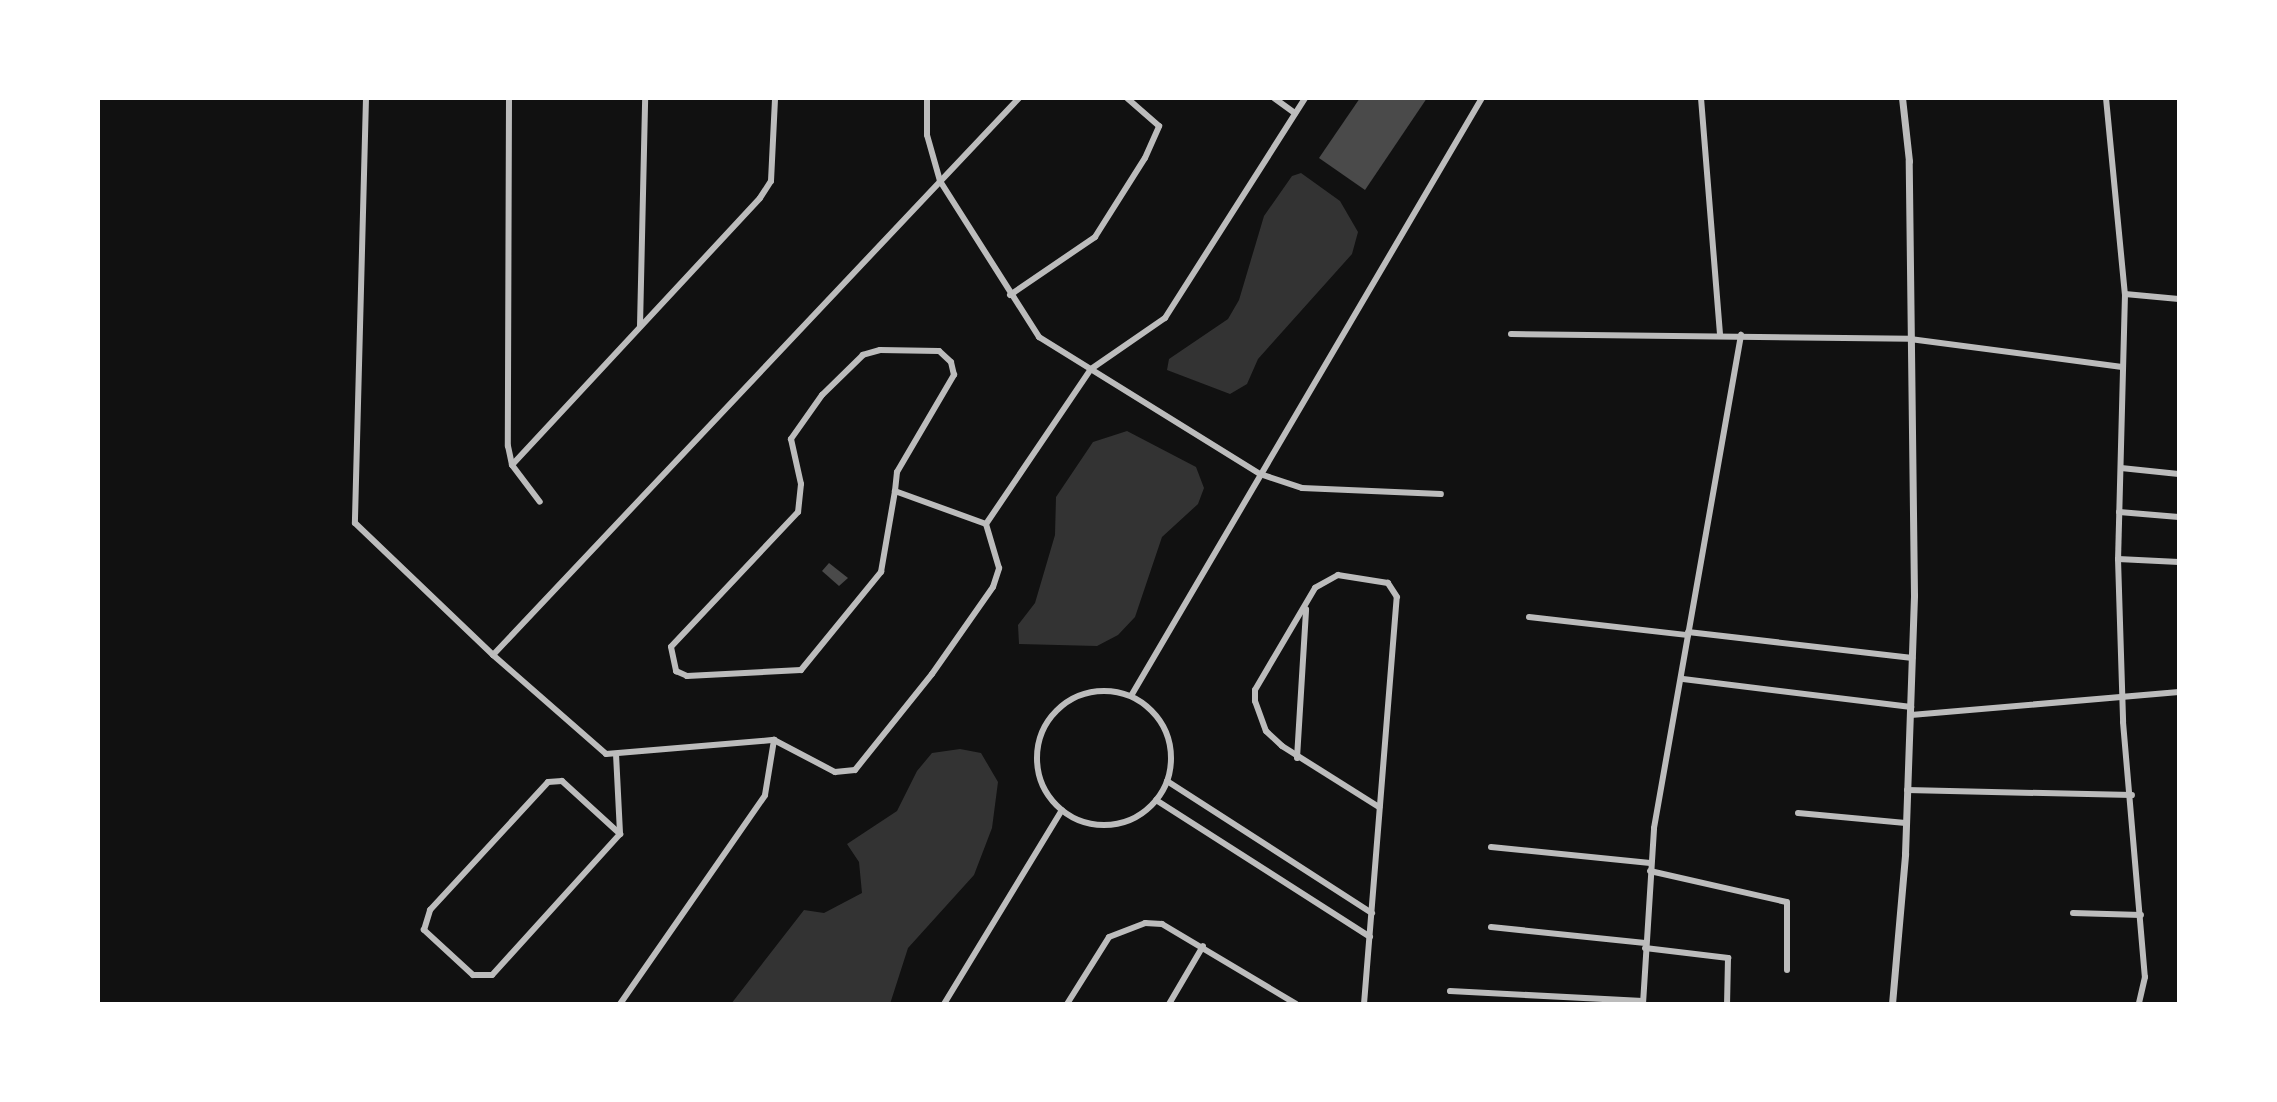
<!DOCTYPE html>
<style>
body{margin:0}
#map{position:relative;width:2277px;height:1102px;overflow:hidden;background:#111;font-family:Cabin,sans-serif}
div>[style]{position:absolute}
.water>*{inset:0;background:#333}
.building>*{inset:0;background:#4a4a4a}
.minor>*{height:6px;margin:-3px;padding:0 3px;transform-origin:3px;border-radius:3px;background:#bcbcbc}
.minor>.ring{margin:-3px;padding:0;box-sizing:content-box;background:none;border:6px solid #bcbcbc;border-radius:50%}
.tertiary>*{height:7px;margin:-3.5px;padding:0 3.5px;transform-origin:3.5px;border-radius:3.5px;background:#bcbcbc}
span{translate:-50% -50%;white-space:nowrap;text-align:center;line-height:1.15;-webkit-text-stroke:7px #fff;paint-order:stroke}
.frame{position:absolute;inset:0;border:100px solid #fff;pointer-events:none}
</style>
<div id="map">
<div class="water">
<i style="clip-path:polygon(1301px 173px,1340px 201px,1358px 232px,1352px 254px,1258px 359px,1247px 384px,1230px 394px,1167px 370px,1169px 359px,1228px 319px,1239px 300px,1264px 216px,1292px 176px)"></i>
<i style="clip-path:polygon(1127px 431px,1196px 467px,1204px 488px,1198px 504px,1162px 537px,1135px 617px,1118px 635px,1097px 646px,1019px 644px,1018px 625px,1035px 603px,1055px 535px,1056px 497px,1093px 442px)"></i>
<i style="clip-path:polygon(960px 749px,981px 753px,998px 782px,992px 828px,974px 875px,908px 948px,890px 1004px,731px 1004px,804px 910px,824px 913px,862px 893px,859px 862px,847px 844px,897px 811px,917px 771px,932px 753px)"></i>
</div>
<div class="building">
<i style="clip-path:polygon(1360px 98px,1427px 98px,1365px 190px,1319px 158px)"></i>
<i style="clip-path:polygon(829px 563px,848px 578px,839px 586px,822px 571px)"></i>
</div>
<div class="minor">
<i style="left:366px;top:98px;width:425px;rotate:91.5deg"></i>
<i style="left:355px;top:523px;width:191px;rotate:43.7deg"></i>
<i style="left:493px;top:655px;width:766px;rotate:-46.64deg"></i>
<i style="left:509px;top:98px;width:348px;rotate:90.2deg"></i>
<i style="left:508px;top:446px;width:19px;rotate:78deg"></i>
<i style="left:512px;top:465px;width:46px;rotate:52.9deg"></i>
<i style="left:927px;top:98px;width:37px;rotate:90deg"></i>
<i style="left:927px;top:135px;width:48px;rotate:74.2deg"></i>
<i style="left:940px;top:181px;width:185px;rotate:57.6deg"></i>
<i style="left:1039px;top:337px;width:260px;rotate:31.8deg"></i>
<i style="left:1260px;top:474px;width:44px;rotate:18.4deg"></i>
<i style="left:1302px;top:488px;width:139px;rotate:2.5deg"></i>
<i style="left:1274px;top:98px;width:26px;rotate:36deg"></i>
<i style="left:1701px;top:98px;width:237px;rotate:85.4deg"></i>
<i style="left:2106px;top:98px;width:197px;rotate:84.5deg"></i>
<i style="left:2125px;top:294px;width:265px;rotate:91.5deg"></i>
<i style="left:2118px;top:559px;width:163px;rotate:88.2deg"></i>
<i style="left:2123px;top:722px;width:256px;rotate:85.1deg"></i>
<i style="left:2145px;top:977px;width:28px;rotate:103deg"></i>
<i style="left:2125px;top:294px;width:54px;rotate:5.3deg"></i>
<i style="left:1010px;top:295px;width:103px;rotate:-34.3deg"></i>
<i style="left:1095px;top:237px;width:93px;rotate:-57.7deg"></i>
<i style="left:1145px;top:158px;width:35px;rotate:-66deg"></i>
<i style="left:1159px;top:126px;width:43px;rotate:-138.8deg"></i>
<i style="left:640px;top:326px;width:228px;rotate:-88.7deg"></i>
<i style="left:1511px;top:334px;width:399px;rotate:0.7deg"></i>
<i style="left:1910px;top:339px;width:214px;rotate:7.5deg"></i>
<i style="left:512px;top:465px;width:364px;rotate:-47.1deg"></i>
<i style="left:760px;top:198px;width:20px;rotate:-57deg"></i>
<i style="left:771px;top:181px;width:83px;rotate:-87.2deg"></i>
<i style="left:2121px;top:468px;width:58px;rotate:5.9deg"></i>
<i style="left:2119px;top:512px;width:60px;rotate:4.8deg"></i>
<i style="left:986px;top:524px;width:187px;rotate:-55.9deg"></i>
<i style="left:1091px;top:369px;width:90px;rotate:-34.6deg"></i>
<i style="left:1165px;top:318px;width:261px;rotate:-57.5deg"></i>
<i style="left:2118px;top:559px;width:61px;rotate:2.8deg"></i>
<i style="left:1529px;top:617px;width:160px;rotate:6.5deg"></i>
<i style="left:1688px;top:632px;width:226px;rotate:6.6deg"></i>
<i style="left:493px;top:655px;width:150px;rotate:41.2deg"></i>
<i style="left:606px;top:754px;width:169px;rotate:-4.8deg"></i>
<i style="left:774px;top:740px;width:69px;rotate:27.7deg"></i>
<i style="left:835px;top:772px;width:20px;rotate:-6deg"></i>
<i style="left:855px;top:770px;width:123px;rotate:-51.3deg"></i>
<i style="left:932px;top:674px;width:106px;rotate:-55deg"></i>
<i style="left:993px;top:587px;width:20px;rotate:-72deg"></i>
<i style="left:999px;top:568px;width:46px;rotate:-106.5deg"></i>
<i style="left:986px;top:524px;width:97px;rotate:-160.1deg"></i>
<i style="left:895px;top:491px;width:19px;rotate:-84deg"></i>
<i style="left:897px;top:472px;width:113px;rotate:-59.6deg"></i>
<i style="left:954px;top:375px;width:13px;rotate:-103deg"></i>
<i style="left:951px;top:362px;width:16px;rotate:-137deg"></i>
<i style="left:939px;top:351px;width:59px;rotate:-179deg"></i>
<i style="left:880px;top:350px;width:18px;rotate:164deg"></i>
<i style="left:863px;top:355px;width:57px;rotate:135.7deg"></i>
<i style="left:822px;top:395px;width:54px;rotate:125.2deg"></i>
<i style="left:791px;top:439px;width:46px;rotate:77.5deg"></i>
<i style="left:801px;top:484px;width:28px;rotate:96deg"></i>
<i style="left:798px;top:512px;width:185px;rotate:133.3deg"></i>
<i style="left:671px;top:647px;width:25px;rotate:78deg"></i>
<i style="left:676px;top:671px;width:12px;rotate:24deg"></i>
<i style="left:687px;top:676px;width:114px;rotate:-3deg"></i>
<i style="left:801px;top:670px;width:127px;rotate:-50.8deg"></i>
<i style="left:881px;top:572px;width:82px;rotate:-80.2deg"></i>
<i style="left:1683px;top:679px;width:230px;rotate:7deg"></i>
<i class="ring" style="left:1037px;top:691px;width:128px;height:128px"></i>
<i style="left:1131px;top:696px;width:693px;rotate:-59.59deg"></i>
<i style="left:1911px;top:715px;width:269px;rotate:-4.9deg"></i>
<i style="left:616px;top:754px;width:80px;rotate:87.1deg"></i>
<i style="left:620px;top:834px;width:190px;rotate:132.2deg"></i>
<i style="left:492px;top:975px;width:19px;rotate:180deg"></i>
<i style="left:473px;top:975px;width:67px;rotate:-137.4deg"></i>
<i style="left:424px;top:930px;width:21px;rotate:-73deg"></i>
<i style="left:430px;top:910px;width:174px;rotate:-47.3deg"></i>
<i style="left:548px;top:782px;width:14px;rotate:-4deg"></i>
<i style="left:562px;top:781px;width:79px;rotate:42.4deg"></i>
<i style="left:1297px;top:758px;width:149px;rotate:-86.5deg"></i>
<i style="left:1167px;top:781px;width:244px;rotate:32.8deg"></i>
<i style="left:1907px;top:790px;width:225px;rotate:1.3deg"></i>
<i style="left:1156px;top:800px;width:254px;rotate:32.6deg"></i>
<i style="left:1798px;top:813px;width:108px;rotate:5.3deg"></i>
<i style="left:1491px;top:847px;width:160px;rotate:5.7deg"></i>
<i style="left:1650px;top:871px;width:140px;rotate:12.8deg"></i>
<i style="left:1787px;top:902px;width:68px;rotate:90deg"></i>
<i style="left:2073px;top:913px;width:68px;rotate:1.7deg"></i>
<i style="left:1491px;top:927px;width:155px;rotate:5.9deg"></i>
<i style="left:1645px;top:948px;width:84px;rotate:6.9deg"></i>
<i style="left:1728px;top:958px;width:46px;rotate:91.2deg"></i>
<i style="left:1450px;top:991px;width:193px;rotate:3deg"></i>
<i style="left:620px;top:1004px;width:254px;rotate:-55.2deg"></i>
<i style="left:765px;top:795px;width:56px;rotate:-80.7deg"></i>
<i style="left:944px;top:1004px;width:227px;rotate:-58.7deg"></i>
<i style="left:1067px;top:1004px;width:79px;rotate:-57.9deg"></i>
<i style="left:1109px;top:937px;width:39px;rotate:-21deg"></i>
<i style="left:1145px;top:923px;width:17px;rotate:3deg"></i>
<i style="left:1162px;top:924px;width:156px;rotate:30.8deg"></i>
<i style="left:1169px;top:1004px;width:67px;rotate:-59.6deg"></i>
<i style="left:1364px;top:1004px;width:408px;rotate:-85.4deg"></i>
<i style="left:1397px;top:597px;width:17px;rotate:-123deg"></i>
<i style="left:1388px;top:583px;width:51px;rotate:-170.9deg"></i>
<i style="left:1338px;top:575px;width:26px;rotate:151deg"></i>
<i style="left:1315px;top:588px;width:118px;rotate:120.5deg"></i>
<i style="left:1255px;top:690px;width:11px;rotate:90deg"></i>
<i style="left:1255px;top:701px;width:32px;rotate:70deg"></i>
<i style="left:1266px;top:731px;width:22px;rotate:43deg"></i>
<i style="left:1282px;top:746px;width:115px;rotate:32.2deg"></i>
<i style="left:1643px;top:1004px;width:176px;rotate:-86.4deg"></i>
<i style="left:1654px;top:828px;width:501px;rotate:-79.99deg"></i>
</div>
<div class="tertiary">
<i style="left:1892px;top:1004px;width:151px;rotate:-85deg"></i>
<i style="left:1905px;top:854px;width:259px;rotate:-88deg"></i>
<i style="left:1914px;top:595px;width:434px;rotate:-90.7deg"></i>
<i style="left:1909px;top:161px;width:63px;rotate:-96.3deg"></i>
</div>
<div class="frame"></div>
</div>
